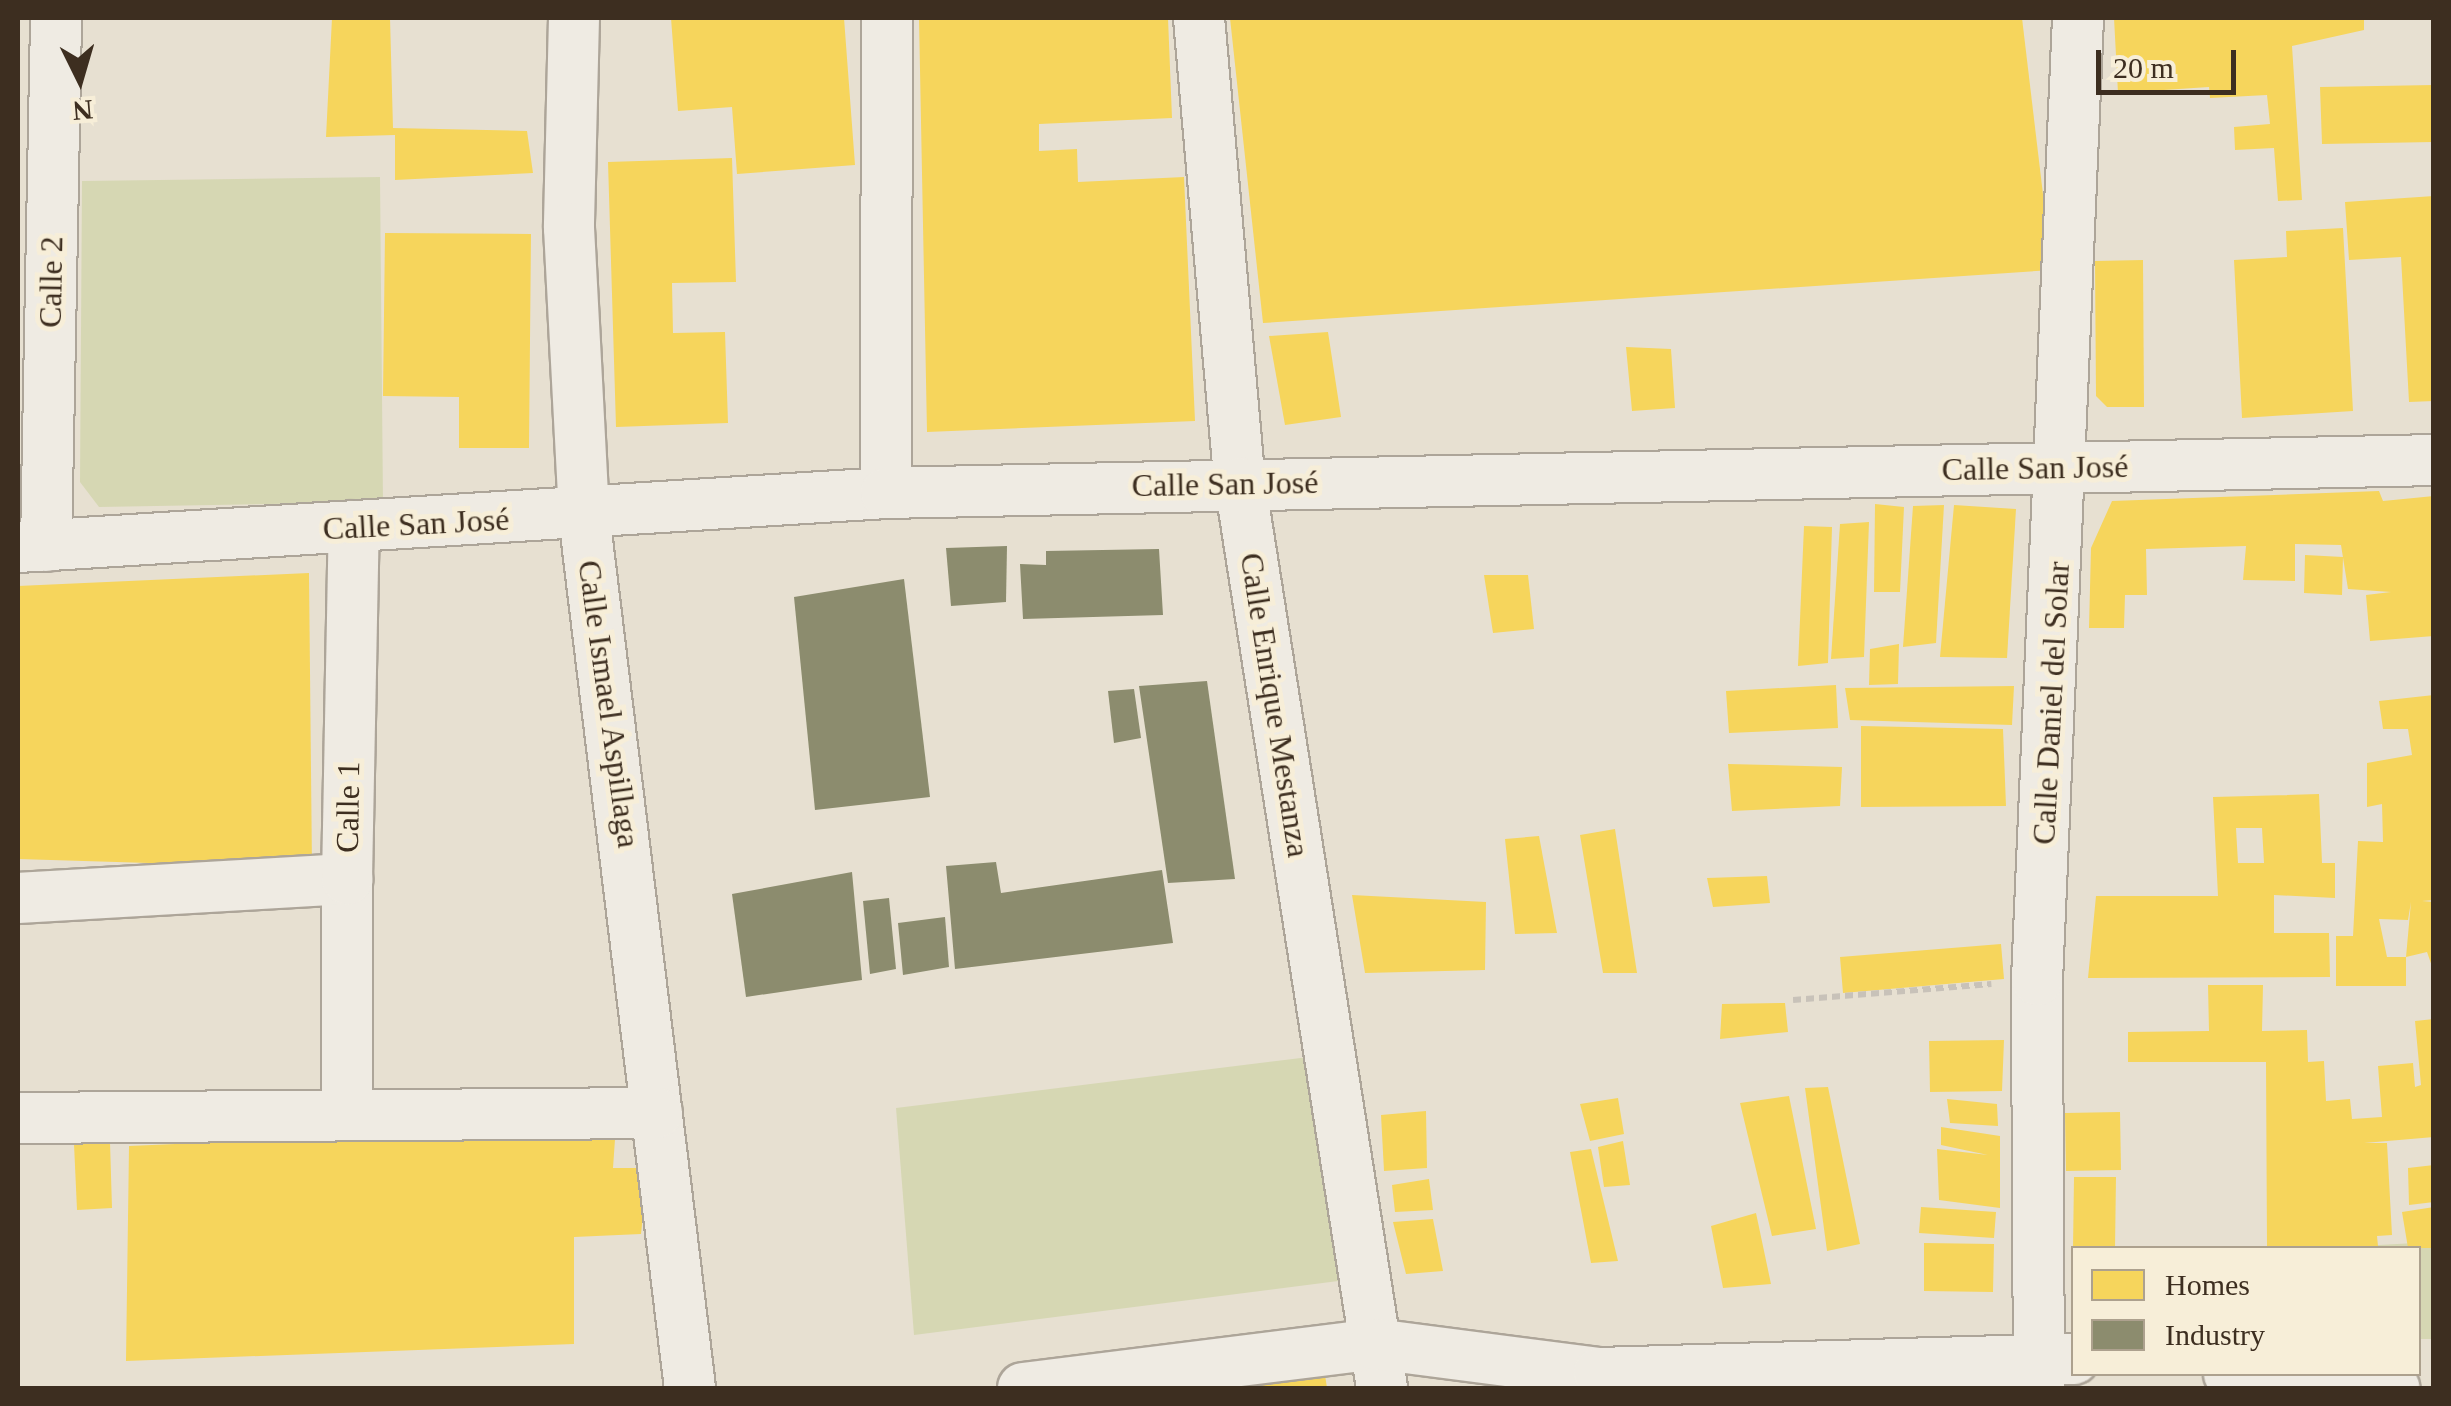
<!DOCTYPE html>
<meta charset="utf-8">
<style>
body{margin:0}
#map{position:relative;width:2451px;height:1406px;overflow:hidden;background:#e7e0d1;font-family:Georgia,serif}
div>[style]{position:absolute}
.green>*{inset:0;background:#d6d7b3}
.homes>*{inset:0;background:#f6d55c}
.industry>*{inset:0;background:#8c8c6e}
.path>*{height:6px;margin-top:-3px;transform-origin:0;background:repeating-linear-gradient(90deg,#c8c2b9 0 8px,transparent 0 13px)}
.roads{filter:drop-shadow(2px 0 #ada599) drop-shadow(-2px 0 #ada599) drop-shadow(0 2px #ada599) drop-shadow(0 -2px #ada599)}
.minor>*{height:50px;margin:-25px;padding:0 25px;transform-origin:25px;border-radius:25px;background:#efebe3}
span{translate:-50% -50%;white-space:nowrap;text-align:center;line-height:1.15;-webkit-text-stroke:10px #f7eed8;paint-order:stroke}
.street-label{font-size:32px;color:#3d2e20}
.frame{position:absolute;inset:0;border:20px solid #3d2e20;pointer-events:none}
.legend{position:absolute;left:2071px;top:1246px;width:350px;height:130px;box-sizing:border-box;background:#f7eed8;border:2px solid #ada18e;margin:0;padding:12px 18px;list-style:none;font-size:30px;color:#3d2e20}
.legend li{display:flex;align-items:center;gap:20px;height:50px}
.legend b{width:50px;border:2px solid #ada18e}
.north{position:absolute;left:30px;top:30px;width:100px;height:100px;-webkit-text-stroke:8px #f7eed8;paint-order:stroke;rotate:175deg;font-size:28px;font-weight:700;line-height:40px;text-align:center;color:#3d2e20}
.north::after{content:'';display:block;margin:auto;width:35px;height:45px;background:#3d2e20;clip-path:polygon(50% 0,100% 100%,50% 72%,0 100%)}
.scale{position:absolute;left:2096px;top:50px;width:140px;height:45px;box-sizing:border-box;border:5px solid #3d2e20;border-top:0;padding-left:12px;font-size:30px;line-height:35px;white-space:nowrap;color:#3d2e20;-webkit-text-stroke:8px #f7eed8;paint-order:stroke}
</style>
<div id="map">
<div class="green">
<i style="clip-path:polygon(380px 177px,383px 502px,99px 507px,80px 482px,82px 181px)"></i>
<i style="clip-path:polygon(1309px 1057px,1346px 1280px,914px 1335px,896px 1108px)"></i>
<i style="clip-path:polygon(2433px 1242px,2433px 1339px,2419px 1339px,2418px 1248px,2325px 1248px)"></i>
</div>
<div class="homes">
<i style="clip-path:polygon(332px 18px,390px 18px,393px 128px,527px 131px,533px 173px,395px 180px,395px 135px,326px 137px)"></i>
<i style="clip-path:polygon(671px 18px,844px 18px,855px 165px,737px 174px,732px 107px,678px 111px)"></i>
<i style="clip-path:polygon(919px 18px,1168px 18px,1172px 118px,1039px 124px,1039px 151px,1077px 149px,1078px 182px,1184px 177px,1195px 421px,927px 432px)"></i>
<i style="clip-path:polygon(1230px 18px,2022px 18px,2052px 270px,1263px 323px)"></i>
<i style="clip-path:polygon(2114px 18px,2364px 18px,2364px 30px,2292px 46px,2302px 200px,2278px 201px,2274px 148px,2235px 150px,2234px 127px,2270px 124px,2267px 95px,2210px 98px,2209px 87px,2118px 93px)"></i>
<i style="clip-path:polygon(2434px 85px,2434px 142px,2322px 144px,2320px 87px)"></i>
<i style="clip-path:polygon(732px 158px,736px 282px,672px 283px,673px 333px,725px 332px,728px 423px,616px 427px,608px 162px)"></i>
<i style="clip-path:polygon(2434px 196px,2434px 401px,2409px 402px,2401px 257px,2349px 260px,2345px 202px)"></i>
<i style="clip-path:polygon(2343px 228px,2353px 411px,2242px 418px,2234px 260px,2287px 257px,2286px 231px)"></i>
<i style="clip-path:polygon(385px 233px,531px 234px,529px 448px,459px 448px,459px 397px,383px 396px)"></i>
<i style="clip-path:polygon(2143px 260px,2144px 407px,2107px 407px,2096px 396px,2095px 261px)"></i>
<i style="clip-path:polygon(1328px 332px,1341px 417px,1285px 425px,1269px 336px)"></i>
<i style="clip-path:polygon(1626px 347px,1671px 349px,1675px 408px,1632px 411px)"></i>
<i style="clip-path:polygon(2379px 491px,2383px 501px,2434px 496px,2434px 636px,2370px 641px,2366px 595px,2391px 592px,2348px 589px,2341px 545px,2295px 544px,2295px 581px,2243px 580px,2246px 546px,2146px 549px,2147px 595px,2125px 595px,2124px 628px,2089px 628px,2091px 548px,2112px 501px)"></i>
<i style="clip-path:polygon(1875px 504px,1904px 507px,1900px 592px,1874px 592px)"></i>
<i style="clip-path:polygon(1944px 505px,1936px 643px,1903px 647px,1913px 506px)"></i>
<i style="clip-path:polygon(1954px 505px,2016px 509px,2007px 658px,1940px 657px)"></i>
<i style="clip-path:polygon(1869px 522px,1864px 657px,1831px 659px,1840px 524px)"></i>
<i style="clip-path:polygon(1804px 526px,1832px 527px,1828px 663px,1798px 666px)"></i>
<i style="clip-path:polygon(2305px 555px,2343px 557px,2342px 595px,2304px 593px)"></i>
<i style="clip-path:polygon(309px 573px,312px 868px,18px 859px,18px 586px)"></i>
<i style="clip-path:polygon(1484px 575px,1528px 575px,1534px 629px,1493px 633px)"></i>
<i style="clip-path:polygon(1899px 644px,1898px 684px,1869px 685px,1870px 649px)"></i>
<i style="clip-path:polygon(1836px 685px,1838px 728px,1729px 733px,1726px 691px)"></i>
<i style="clip-path:polygon(2014px 686px,2012px 725px,1850px 720px,1845px 688px)"></i>
<i style="clip-path:polygon(2434px 695px,2434px 900px,2422px 901px,2434px 902px,2434px 972px,2427px 952px,2406px 957px,2411px 902px,2408px 920px,2379px 919px,2387px 957px,2406px 957px,2406px 986px,2336px 986px,2336px 936px,2353px 936px,2358px 841px,2383px 842px,2382px 804px,2367px 807px,2367px 763px,2412px 755px,2408px 729px,2383px 729px,2379px 701px)"></i>
<i style="clip-path:polygon(1861px 726px,2003px 729px,2006px 806px,1861px 807px)"></i>
<i style="clip-path:polygon(1728px 764px,1842px 767px,1840px 806px,1732px 811px)"></i>
<i style="clip-path:polygon(evenodd,2319px 794px,2322px 863px,2335px 863px,2335px 898px,2274px 895px,2274px 933px,2329px 933px,2330px 977px,2088px 978px,2096px 896px,2218px 896px,2213px 797px,2319px 794px,2236px 828px,2262px 828px,2264px 863px,2238px 863px,2236px 828px)"></i>
<i style="clip-path:polygon(1615px 829px,1637px 973px,1603px 973px,1580px 835px)"></i>
<i style="clip-path:polygon(1539px 836px,1557px 933px,1515px 934px,1505px 839px)"></i>
<i style="clip-path:polygon(1767px 876px,1770px 903px,1713px 907px,1707px 878px)"></i>
<i style="clip-path:polygon(1352px 895px,1486px 902px,1485px 970px,1365px 973px)"></i>
<i style="clip-path:polygon(2001px 944px,2004px 979px,1843px 993px,1840px 957px)"></i>
<i style="clip-path:polygon(2208px 985px,2263px 985px,2262px 1031px,2307px 1030px,2308px 1062px,2324px 1061px,2326px 1101px,2350px 1099px,2352px 1119px,2382px 1117px,2378px 1066px,2413px 1063px,2415px 1087px,2421px 1085px,2415px 1021px,2434px 1019px,2434px 1137px,2364px 1143px,2387px 1143px,2392px 1235px,2377px 1236px,2378px 1246px,2267px 1248px,2266px 1062px,2128px 1062px,2128px 1032px,2209px 1031px)"></i>
<i style="clip-path:polygon(1785px 1003px,1788px 1032px,1720px 1039px,1722px 1004px)"></i>
<i style="clip-path:polygon(2004px 1040px,2002px 1091px,1930px 1092px,1929px 1041px)"></i>
<i style="clip-path:polygon(1828px 1087px,1860px 1244px,1827px 1251px,1805px 1088px)"></i>
<i style="clip-path:polygon(1789px 1096px,1816px 1229px,1772px 1236px,1740px 1103px)"></i>
<i style="clip-path:polygon(1618px 1098px,1624px 1134px,1590px 1141px,1580px 1104px)"></i>
<i style="clip-path:polygon(1947px 1099px,1997px 1104px,1998px 1126px,1950px 1123px)"></i>
<i style="clip-path:polygon(1426px 1111px,1427px 1168px,1384px 1171px,1381px 1115px)"></i>
<i style="clip-path:polygon(2120px 1112px,2121px 1170px,2066px 1171px,2065px 1113px)"></i>
<i style="clip-path:polygon(616px 1125px,613px 1168px,648px 1168px,641px 1234px,574px 1237px,574px 1344px,126px 1361px,129px 1146px)"></i>
<i style="clip-path:polygon(1941px 1127px,2000px 1136px,2000px 1208px,1939px 1200px,1937px 1149px,1988px 1155px,1941px 1145px)"></i>
<i style="clip-path:polygon(1623px 1141px,1630px 1185px,1604px 1187px,1598px 1147px)"></i>
<i style="clip-path:polygon(110px 1142px,112px 1208px,77px 1210px,74px 1144px)"></i>
<i style="clip-path:polygon(1591px 1149px,1618px 1261px,1591px 1263px,1570px 1152px)"></i>
<i style="clip-path:polygon(2434px 1165px,2434px 1202px,2409px 1205px,2408px 1168px)"></i>
<i style="clip-path:polygon(2074px 1177px,2116px 1177px,2115px 1248px,2073px 1248px)"></i>
<i style="clip-path:polygon(1429px 1179px,1433px 1210px,1395px 1212px,1392px 1185px)"></i>
<i style="clip-path:polygon(1921px 1207px,1996px 1212px,1994px 1238px,1919px 1233px)"></i>
<i style="clip-path:polygon(2434px 1207px,2434px 1248px,2408px 1248px,2402px 1212px)"></i>
<i style="clip-path:polygon(1756px 1213px,1771px 1284px,1723px 1288px,1711px 1226px)"></i>
<i style="clip-path:polygon(1433px 1219px,1443px 1271px,1406px 1274px,1393px 1222px)"></i>
<i style="clip-path:polygon(1924px 1243px,1994px 1244px,1993px 1292px,1924px 1291px)"></i>
<i style="clip-path:polygon(1322px 1356px,1327px 1388px,1086px 1388px)"></i>
</div>
<div class="industry">
<i style="clip-path:polygon(1007px 546px,1006px 602px,951px 606px,946px 548px)"></i>
<i style="clip-path:polygon(1159px 549px,1163px 615px,1023px 619px,1020px 564px,1046px 565px,1046px 551px)"></i>
<i style="clip-path:polygon(904px 579px,930px 797px,815px 810px,794px 597px)"></i>
<i style="clip-path:polygon(1207px 681px,1235px 879px,1168px 883px,1139px 686px)"></i>
<i style="clip-path:polygon(1134px 689px,1141px 738px,1114px 743px,1108px 691px)"></i>
<i style="clip-path:polygon(996px 862px,1001px 893px,1162px 870px,1173px 943px,955px 969px,946px 866px)"></i>
<i style="clip-path:polygon(852px 872px,862px 980px,746px 997px,732px 894px)"></i>
<i style="clip-path:polygon(889px 898px,896px 969px,870px 974px,863px 901px)"></i>
<i style="clip-path:polygon(945px 917px,949px 967px,903px 975px,898px 923px)"></i>
</div>
<div class="path">
<i style="left:1793px;top:1000px;width:199px;rotate:-4.6deg"></i>
</div>
<div class="roads">
<div class="minor">
<i style="left:574px;top:18px;width:210px;rotate:91.4deg"></i>
<i style="left:569px;top:228px;width:288px;rotate:87deg"></i>
<i style="left:584px;top:516px;width:878px;rotate:83.07deg"></i>
<i style="left:1199px;top:18px;width:467px;rotate:85deg"></i>
<i style="left:1240px;top:483px;width:916px;rotate:81.08deg"></i>
<i style="left:886px;top:493px;width:475px;rotate:-89.9deg"></i>
<i style="left:46px;top:546px;width:528px;rotate:-88.91deg"></i>
<i style="left:18px;top:547px;width:870px;rotate:-3.56deg"></i>
<i style="left:886px;top:493px;width:1548px;rotate:-1.22deg"></i>
<i style="left:347px;top:879px;width:230px;rotate:90deg"></i>
<i style="left:18px;top:898px;width:330px;rotate:-3.3deg"></i>
<i style="left:347px;top:879px;width:353px;rotate:-88.9deg"></i>
<i style="left:18px;top:1118px;width:639px;rotate:-0.45deg"></i>
<i style="left:2229px;top:1374px;width:166px;rotate:4.8deg"></i>
<i style="left:1023px;top:1388px;width:355px;rotate:-7.1deg"></i>
<i style="left:1375px;top:1344px;width:226px;rotate:7.4deg"></i>
<i style="left:1599px;top:1373px;width:475px;rotate:-1.7deg"></i>
<i style="left:2039px;top:1388px;width:408px;rotate:-90.3deg"></i>
<i style="left:2037px;top:980px;width:963px;rotate:-87.56deg"></i>
</div>
</div>
<div class="street-label">
<span style="left:51px;top:282px;rotate:-89deg">Calle 2</span>
<span style="left:2035px;top:468px;rotate:-1deg">Calle San José</span>
<span style="left:1225px;top:484px;rotate:-1deg">Calle San José</span>
<span style="left:416px;top:524px;rotate:-3deg">Calle San José</span>
<span style="left:2051px;top:703px;rotate:-87deg">Calle Daniel del Solar</span>
<span style="left:609px;top:704px;rotate:82deg">Calle Ismael Aspillaga</span>
<span style="left:1275px;top:705px;rotate:81deg">Calle Enrique Mestanza</span>
<span style="left:348px;top:807px;rotate:-89deg">Calle 1</span>
</div>
<div class="frame"></div>
<ul class="legend">
<li><b style="height:28px;background:#f6d55c"></b>Homes</li>
<li><b style="height:28px;background:#8c8c6e"></b>Industry</li>
</ul>
<div class="north">N</div>
<div class="scale">20 m</div>
</div>
